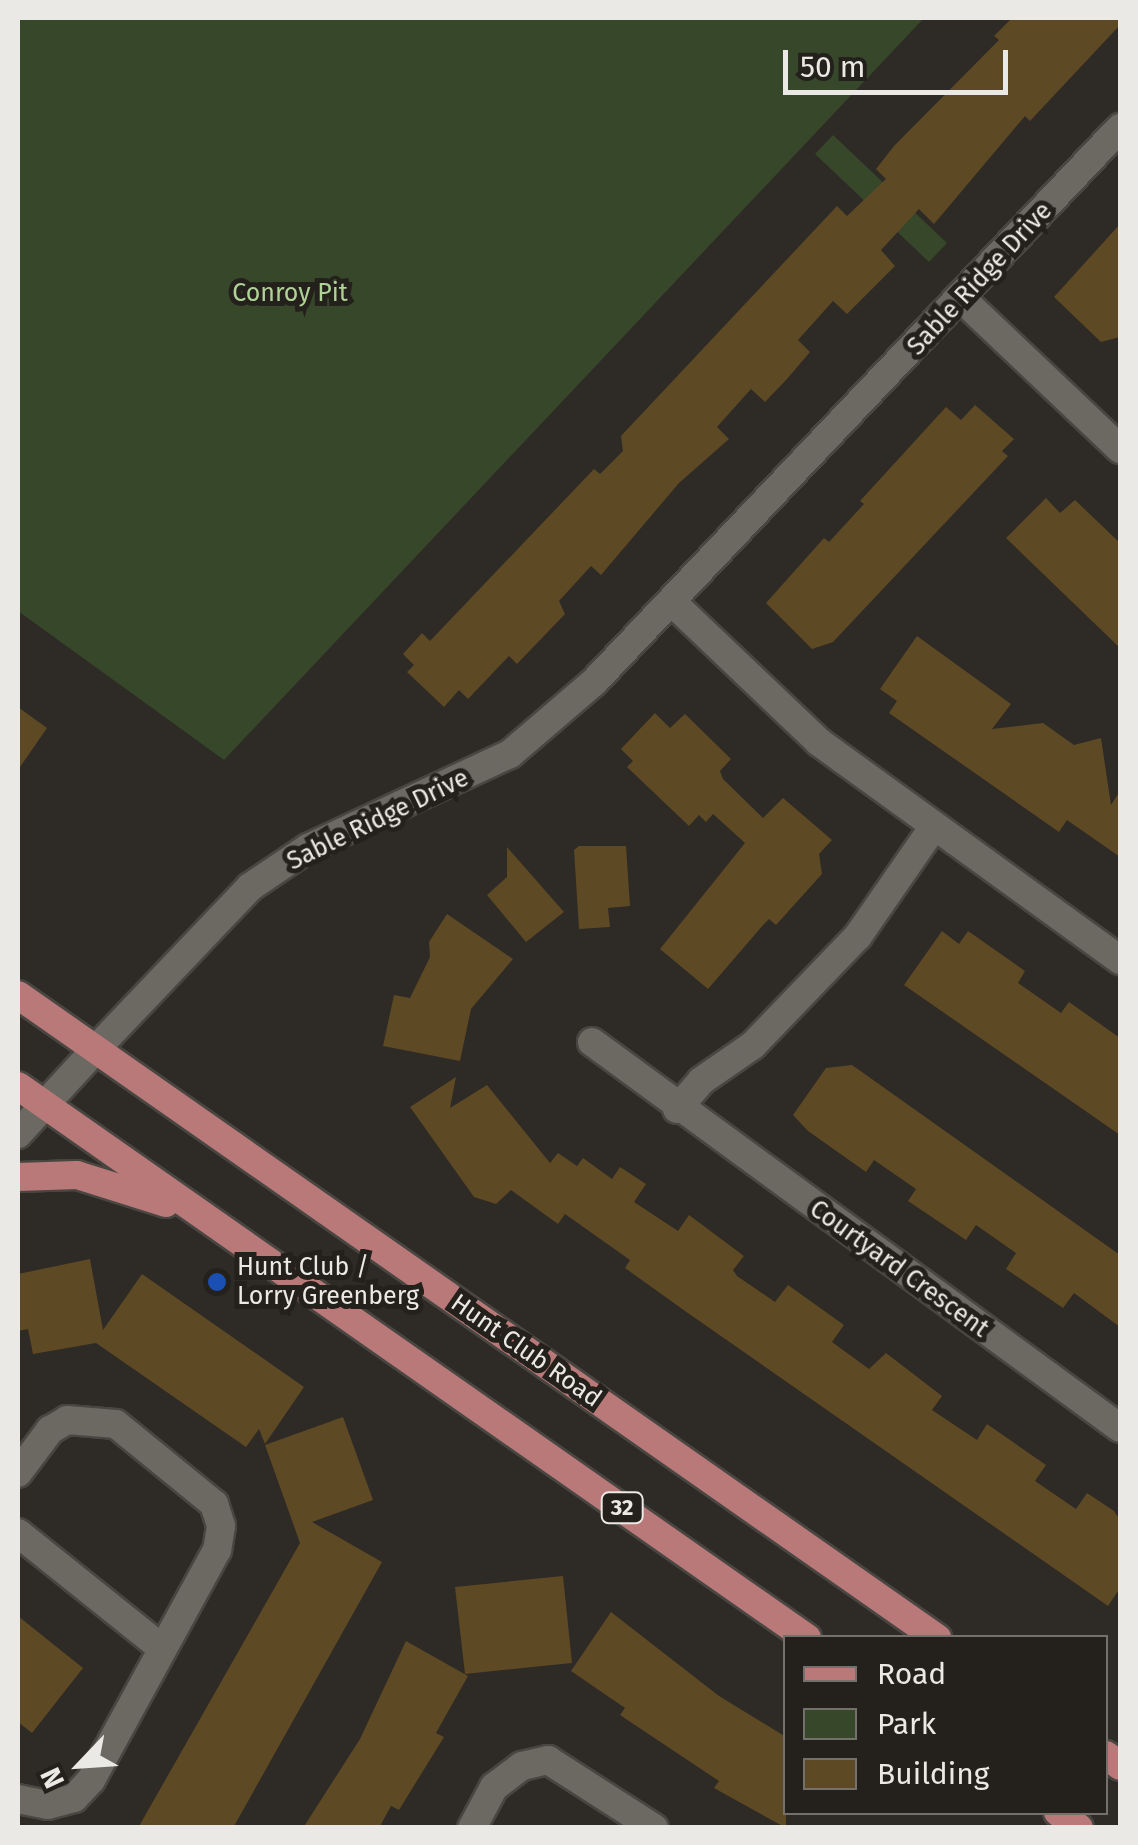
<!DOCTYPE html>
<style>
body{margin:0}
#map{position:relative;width:1138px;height:1845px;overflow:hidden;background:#2e2a25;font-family:"Fira Sans",sans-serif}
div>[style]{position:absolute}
.green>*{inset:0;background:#37472a}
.building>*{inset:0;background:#5e4925}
.roads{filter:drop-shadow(2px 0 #494642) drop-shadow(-2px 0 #494642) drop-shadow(0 2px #494642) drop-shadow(0 -2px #494642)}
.minor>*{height:28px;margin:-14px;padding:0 14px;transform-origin:14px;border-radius:14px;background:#6c6862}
.tertiary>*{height:28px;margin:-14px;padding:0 14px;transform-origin:14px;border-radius:14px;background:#6c6862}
.primary>*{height:28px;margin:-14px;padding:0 14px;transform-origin:14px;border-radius:14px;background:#b97979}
.dots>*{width:28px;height:28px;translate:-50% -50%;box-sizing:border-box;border:5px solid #24211c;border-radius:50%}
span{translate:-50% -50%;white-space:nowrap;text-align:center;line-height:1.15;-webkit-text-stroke:10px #24211c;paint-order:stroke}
.shield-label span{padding:2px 8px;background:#24211c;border:2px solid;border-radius:8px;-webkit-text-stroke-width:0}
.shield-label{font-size:22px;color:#ebe9e5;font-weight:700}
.street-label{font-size:25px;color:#ebe9e5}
.park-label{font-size:25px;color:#afd296}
.poi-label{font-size:25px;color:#ebe9e5}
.left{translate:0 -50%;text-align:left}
.frame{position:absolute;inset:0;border:20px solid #ebe9e5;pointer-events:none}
.legend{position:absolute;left:783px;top:1635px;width:325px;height:180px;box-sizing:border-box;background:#24211c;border:2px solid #74716c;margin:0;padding:12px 18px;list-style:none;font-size:30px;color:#ebe9e5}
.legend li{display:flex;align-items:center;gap:20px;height:50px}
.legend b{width:50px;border:2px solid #74716c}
.north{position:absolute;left:30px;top:1715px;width:100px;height:100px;-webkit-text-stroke:8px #24211c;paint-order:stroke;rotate:245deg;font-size:28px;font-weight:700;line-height:40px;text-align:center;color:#ebe9e5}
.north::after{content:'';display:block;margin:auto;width:35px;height:45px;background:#ebe9e5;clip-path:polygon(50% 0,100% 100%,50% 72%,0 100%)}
.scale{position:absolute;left:783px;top:50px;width:225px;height:45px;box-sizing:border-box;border:5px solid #ebe9e5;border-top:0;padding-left:12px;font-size:30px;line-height:35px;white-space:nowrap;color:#ebe9e5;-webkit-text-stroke:8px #24211c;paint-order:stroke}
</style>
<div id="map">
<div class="green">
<i style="clip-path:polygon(18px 18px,924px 18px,224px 760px,18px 611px)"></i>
<i style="clip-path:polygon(833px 135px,947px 243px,929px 262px,815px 154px)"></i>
</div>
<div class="building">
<i style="clip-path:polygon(1012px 18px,1120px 18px,1120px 25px,1030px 121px,1025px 116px,934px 224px,919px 209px,881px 250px,895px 266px,847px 314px,833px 301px,798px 340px,810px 352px,787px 379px,765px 402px,751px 389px,717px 427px,729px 439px,679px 483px,601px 575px,591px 566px,559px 601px,565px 614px,517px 664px,509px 656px,468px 699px,459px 690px,444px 707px,407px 672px,414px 665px,403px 654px,422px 633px,430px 641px,594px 469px,600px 474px,623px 451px,621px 436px,837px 206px,847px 216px,886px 179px,876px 169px,894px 146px,999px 40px,994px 36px)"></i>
<i style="clip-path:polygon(1120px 224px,1120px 337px,1101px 342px,1054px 297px)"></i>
<i style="clip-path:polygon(975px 405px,1014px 439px,1002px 451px,1008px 456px,833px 642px,812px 649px,766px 603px,824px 538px,829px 542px,864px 504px,860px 501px,946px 407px,961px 420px)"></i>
<i style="clip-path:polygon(1046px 498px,1060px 513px,1075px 500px,1120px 543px,1120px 648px,1006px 538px)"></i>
<i style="clip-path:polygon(917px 636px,1011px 704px,992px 729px,1043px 723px,1074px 745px,1101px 738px,1111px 805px,1120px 791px,1120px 857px,1067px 820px,1059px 832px,889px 713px,897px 701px,880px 689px)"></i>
<i style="clip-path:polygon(18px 707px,47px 728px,18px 770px)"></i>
<i style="clip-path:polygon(655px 713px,670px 728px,685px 714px,731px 759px,720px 771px,723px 779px,763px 818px,783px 798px,832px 840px,819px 854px,822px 874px,776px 925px,769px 919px,764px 924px,708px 989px,660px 949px,745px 843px,713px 814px,706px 822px,699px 815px,689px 826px,627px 767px,633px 761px,621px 749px)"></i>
<i style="clip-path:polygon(579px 846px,626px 846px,630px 906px,608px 908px,610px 927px,579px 929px,574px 850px)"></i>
<i style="clip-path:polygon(507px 847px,564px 912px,526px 942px,487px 895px,507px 877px)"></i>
<i style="clip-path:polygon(447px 914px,513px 959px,471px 1009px,460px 1061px,383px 1046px,394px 995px,410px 998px,430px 957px,429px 942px)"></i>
<i style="clip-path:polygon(942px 931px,959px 944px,968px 931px,1025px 971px,1018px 983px,1061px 1013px,1069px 1002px,1120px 1038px,1120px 1135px,904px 985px)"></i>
<i style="clip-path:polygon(852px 1065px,1120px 1255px,1120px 1327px,1074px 1293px,1063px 1308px,1006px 1269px,1016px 1253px,976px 1225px,966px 1240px,908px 1201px,916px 1189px,874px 1160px,866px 1172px,808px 1131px,793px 1115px,826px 1068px)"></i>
<i style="clip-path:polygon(456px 1077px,450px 1108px,487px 1085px,550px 1163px,558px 1153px,577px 1166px,583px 1158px,612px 1179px,620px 1167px,646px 1184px,634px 1202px,678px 1231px,689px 1215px,744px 1256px,733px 1270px,737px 1276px,775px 1302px,788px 1285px,844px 1325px,832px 1342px,869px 1369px,886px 1353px,942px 1396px,932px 1410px,977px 1440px,987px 1424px,1046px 1465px,1035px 1481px,1076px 1509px,1087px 1493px,1114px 1511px,1120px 1520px,1120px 1588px,1108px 1606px,685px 1311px,625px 1268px,630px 1260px,565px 1214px,558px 1224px,511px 1190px,496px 1204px,474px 1197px,410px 1107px)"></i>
<i style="clip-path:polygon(90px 1259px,103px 1330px,142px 1274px,304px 1387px,265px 1444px,259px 1429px,246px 1447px,96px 1343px,33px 1354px,28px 1329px,18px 1331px,18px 1274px)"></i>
<i style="clip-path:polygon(343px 1417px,373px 1500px,312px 1522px,382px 1562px,233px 1828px,138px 1828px,300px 1543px,265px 1445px)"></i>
<i style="clip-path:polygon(563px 1576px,572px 1663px,465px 1674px,455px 1587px)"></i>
<i style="clip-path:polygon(611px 1612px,719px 1696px,786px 1737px,786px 1828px,714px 1788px,719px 1781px,620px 1715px,625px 1708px,571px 1671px)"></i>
<i style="clip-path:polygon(18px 1616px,83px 1668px,32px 1733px,18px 1722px)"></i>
<i style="clip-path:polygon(406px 1641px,468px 1676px,436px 1733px,444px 1737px,399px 1810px,391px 1806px,379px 1828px,303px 1828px,360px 1739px)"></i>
</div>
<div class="roads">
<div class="minor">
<i style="left:962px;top:299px;width:218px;rotate:43.5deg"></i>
<i style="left:672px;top:602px;width:203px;rotate:43.6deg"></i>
<i style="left:819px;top:742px;width:372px;rotate:35.9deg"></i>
<i style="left:592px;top:1042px;width:654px;rotate:36.17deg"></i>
<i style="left:95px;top:1050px;width:225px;rotate:-46.4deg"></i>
<i style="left:250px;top:887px;width:70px;rotate:-33.9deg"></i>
<i style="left:308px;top:848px;width:223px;rotate:-25deg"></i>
<i style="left:510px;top:754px;width:111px;rotate:-40.6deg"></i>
<i style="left:594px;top:682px;width:764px;rotate:-46.49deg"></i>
<i style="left:677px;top:1109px;width:37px;rotate:-49deg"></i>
<i style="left:701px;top:1081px;width:63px;rotate:-34.7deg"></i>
<i style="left:753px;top:1045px;width:151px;rotate:-46.1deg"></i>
<i style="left:858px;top:936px;width:130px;rotate:-55.3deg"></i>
<i style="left:18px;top:1473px;width:54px;rotate:-53.3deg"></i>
<i style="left:50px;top:1430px;width:20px;rotate:-30deg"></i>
<i style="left:67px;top:1420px;width:49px;rotate:4.7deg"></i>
<i style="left:116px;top:1424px;width:127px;rotate:39.2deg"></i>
<i style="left:214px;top:1504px;width:23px;rotate:72deg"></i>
<i style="left:221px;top:1526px;width:24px;rotate:99deg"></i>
<i style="left:217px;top:1550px;width:262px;rotate:118.7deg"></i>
<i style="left:91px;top:1780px;width:25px;rotate:133deg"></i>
<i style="left:74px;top:1798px;width:27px;rotate:165deg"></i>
<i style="left:48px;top:1805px;width:31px;rotate:-169deg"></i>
<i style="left:18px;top:1533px;width:181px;rotate:38.7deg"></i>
<i style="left:472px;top:1828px;width:47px;rotate:-61.8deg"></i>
<i style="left:494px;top:1787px;width:35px;rotate:-37deg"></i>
<i style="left:522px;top:1766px;width:27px;rotate:-13deg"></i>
<i style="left:548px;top:1760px;width:126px;rotate:32.7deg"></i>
</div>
<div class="tertiary">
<i style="left:18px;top:1134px;width:114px;rotate:-47.5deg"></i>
</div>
<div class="primary">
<i style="left:18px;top:995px;width:1122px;rotate:34.98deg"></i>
<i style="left:18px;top:1086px;width:963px;rotate:34.98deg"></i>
<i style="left:18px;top:1177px;width:59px;rotate:-1.9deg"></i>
<i style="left:77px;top:1175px;width:93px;rotate:17.5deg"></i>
<i style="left:1106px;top:1755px;width:18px;rotate:38deg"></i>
<i style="left:1058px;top:1812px;width:26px;rotate:37deg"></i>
</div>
</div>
<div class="dots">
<i style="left:217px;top:1282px;background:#1a4fb4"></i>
</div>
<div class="shield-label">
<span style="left:622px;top:1508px">32</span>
</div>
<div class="street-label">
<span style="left:980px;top:279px;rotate:-47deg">Sable Ridge Drive</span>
<span style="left:378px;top:820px;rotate:-26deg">Sable Ridge Drive</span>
<span style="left:899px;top:1269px;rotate:36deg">Courtyard Crescent</span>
<span style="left:526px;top:1351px;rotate:35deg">Hunt Club Road</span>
</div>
<div class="park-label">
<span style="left:290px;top:293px">Conroy Pit</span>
</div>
<div class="poi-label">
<span class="left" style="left:237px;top:1282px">Hunt Club /<br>Lorry Greenberg</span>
</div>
<div class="frame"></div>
<ul class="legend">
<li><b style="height:12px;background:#b97979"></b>Road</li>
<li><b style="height:28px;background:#37472a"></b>Park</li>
<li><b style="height:28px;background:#5e4925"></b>Building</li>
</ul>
<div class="north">N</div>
<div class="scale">50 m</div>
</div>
